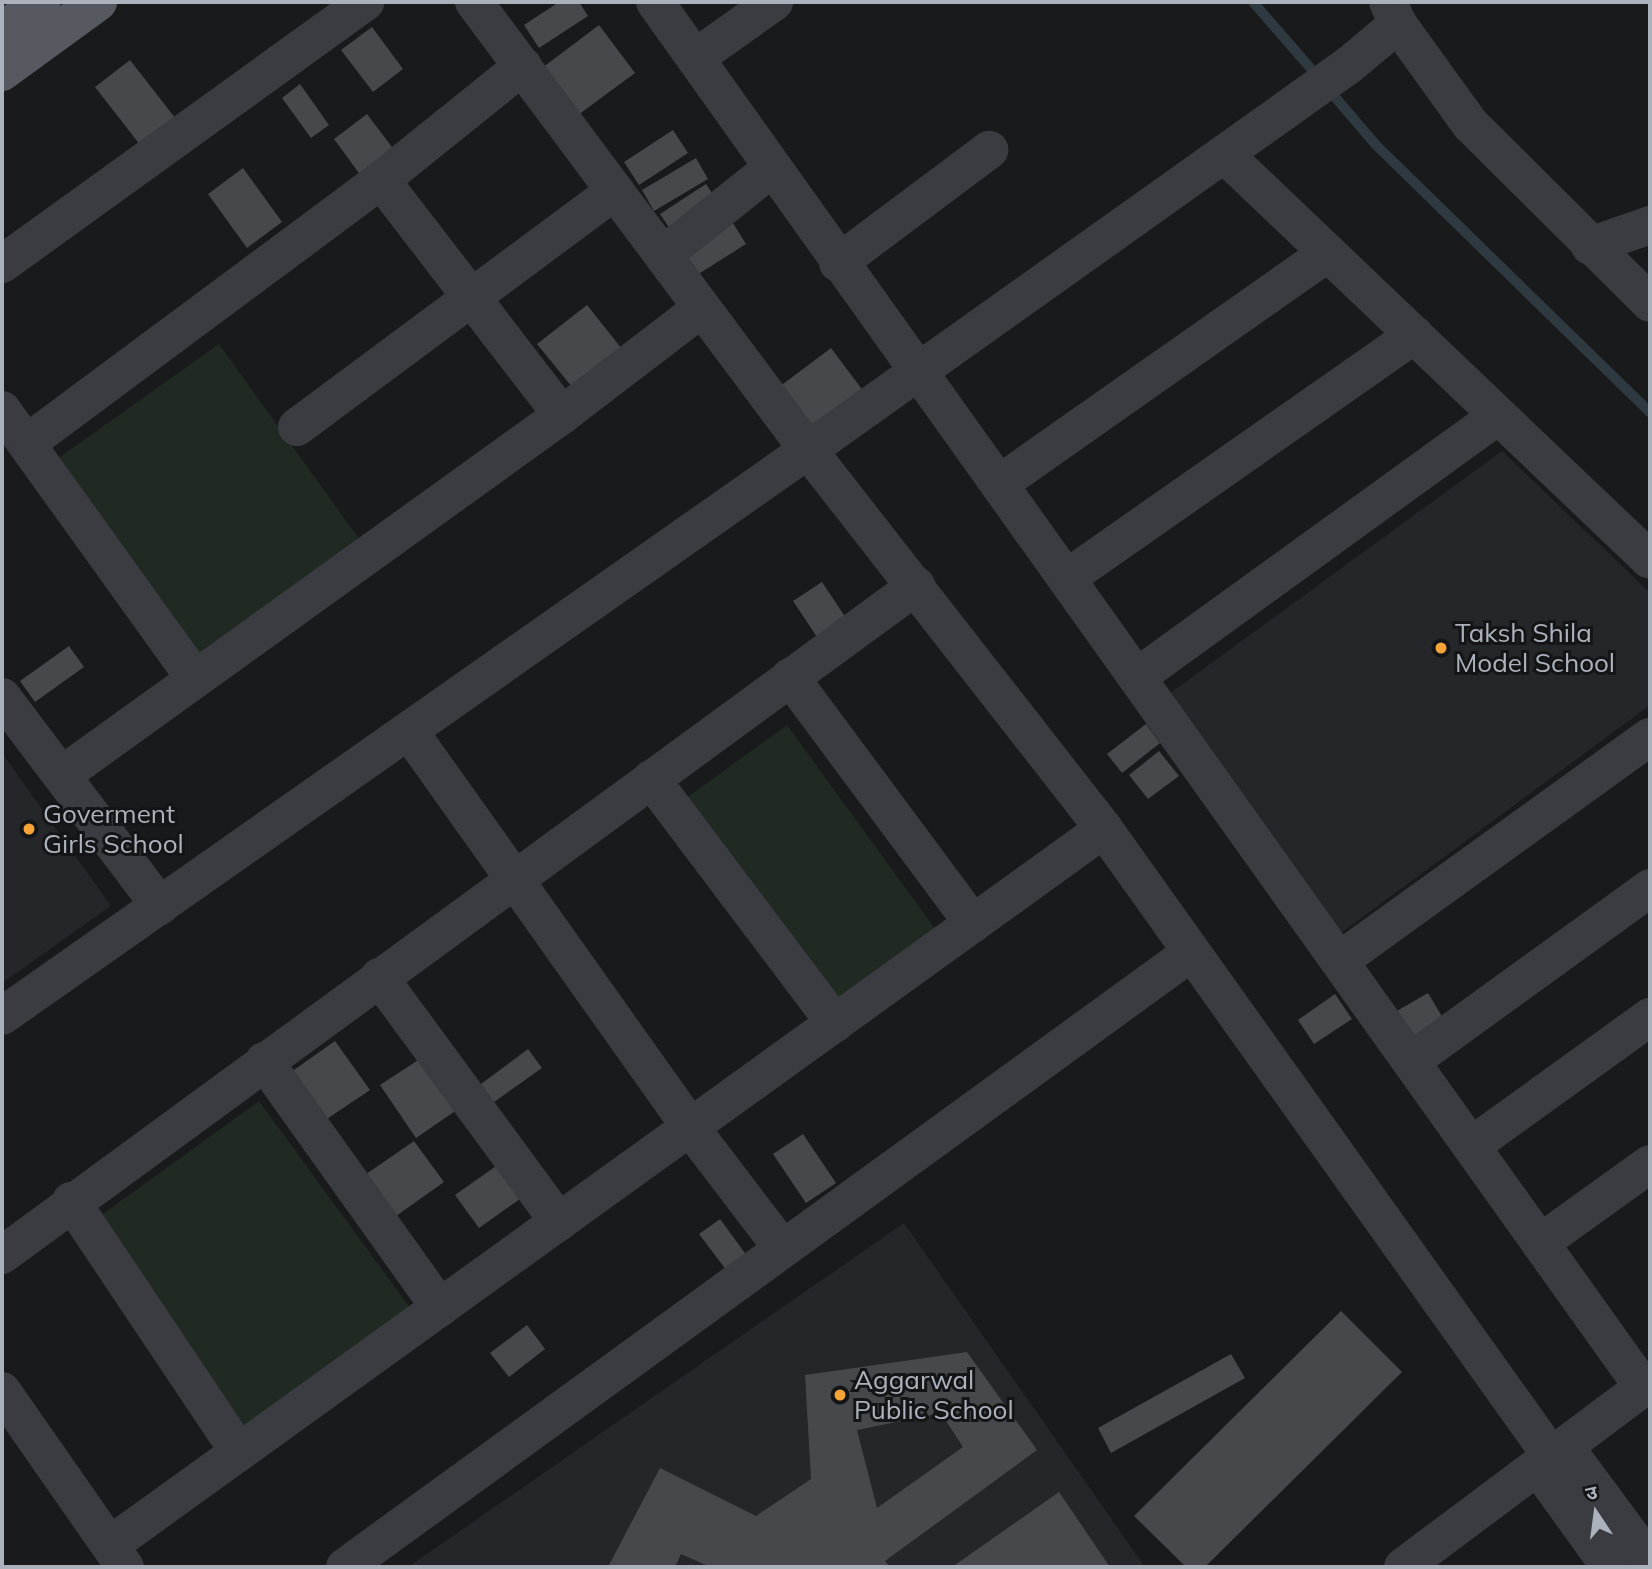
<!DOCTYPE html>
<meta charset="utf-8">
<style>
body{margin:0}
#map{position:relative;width:1652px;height:1569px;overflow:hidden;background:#191a1c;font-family:Mulish,"Noto Sans Devanagari",sans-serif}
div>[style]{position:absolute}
.built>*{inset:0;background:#252629}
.green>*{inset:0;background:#212a22}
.stream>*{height:10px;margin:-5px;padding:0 5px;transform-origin:5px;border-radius:5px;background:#2f3a40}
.building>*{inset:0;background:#46484c}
.minor>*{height:38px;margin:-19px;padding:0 19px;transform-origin:19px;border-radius:19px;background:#3a3c41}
.major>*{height:38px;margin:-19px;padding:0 19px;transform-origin:19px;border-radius:19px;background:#565960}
.dots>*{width:19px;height:19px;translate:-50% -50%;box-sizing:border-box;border:4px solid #141517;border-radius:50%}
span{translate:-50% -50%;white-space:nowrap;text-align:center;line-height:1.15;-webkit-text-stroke:6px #141517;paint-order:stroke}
.poi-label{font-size:26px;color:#acb2bc}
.left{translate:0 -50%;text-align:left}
.frame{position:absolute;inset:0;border:4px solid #acb2bc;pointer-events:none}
.north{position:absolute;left:1561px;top:1478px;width:70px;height:70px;-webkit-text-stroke:5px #141517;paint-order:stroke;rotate:347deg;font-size:19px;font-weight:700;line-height:28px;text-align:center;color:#acb2bc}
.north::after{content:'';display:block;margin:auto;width:24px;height:32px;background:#acb2bc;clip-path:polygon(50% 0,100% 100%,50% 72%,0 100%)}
</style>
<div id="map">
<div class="built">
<i style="clip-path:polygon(1502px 451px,1650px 593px,1650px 705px,1333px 939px,1158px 702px)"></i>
<i style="clip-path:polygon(2px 753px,111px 906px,2px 983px)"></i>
<i style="clip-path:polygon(904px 1223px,1145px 1567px,408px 1567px)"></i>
</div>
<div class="green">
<i style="clip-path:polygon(219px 344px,362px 543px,189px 666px,46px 467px)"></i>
<i style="clip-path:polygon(787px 725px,941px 937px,832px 1016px,678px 804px)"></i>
<i style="clip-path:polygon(259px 1101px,413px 1312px,239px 1438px,85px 1227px)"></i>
</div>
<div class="stream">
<i style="left:1253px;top:2px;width:101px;rotate:49deg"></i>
<i style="left:1329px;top:90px;width:72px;rotate:49.5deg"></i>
<i style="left:1376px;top:145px;width:383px;rotate:44.3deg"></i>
</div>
<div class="building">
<i style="clip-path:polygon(559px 2px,579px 2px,588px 16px,539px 48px,524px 25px)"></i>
<i style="clip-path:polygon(599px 25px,635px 73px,578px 115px,542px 68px)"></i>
<i style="clip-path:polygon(372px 27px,403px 69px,373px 92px,341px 50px)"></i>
<i style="clip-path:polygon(130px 60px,183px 128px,148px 155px,95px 87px)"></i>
<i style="clip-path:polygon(300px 84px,329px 125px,311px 138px,282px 98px)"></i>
<i style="clip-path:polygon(367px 114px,398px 155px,364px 180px,334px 139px)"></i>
<i style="clip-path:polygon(673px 130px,688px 153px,639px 185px,624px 162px)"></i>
<i style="clip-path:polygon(696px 158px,708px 179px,654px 211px,642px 190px)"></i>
<i style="clip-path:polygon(243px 168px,282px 222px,247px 248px,208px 194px)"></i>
<i style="clip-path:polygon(706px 184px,718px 202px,672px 232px,660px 214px)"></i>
<i style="clip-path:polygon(733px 223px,746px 244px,697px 275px,683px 255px)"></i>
<i style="clip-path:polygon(587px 305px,626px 354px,577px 393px,537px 344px)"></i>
<i style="clip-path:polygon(831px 348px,864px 392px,812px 430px,779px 387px)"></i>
<i style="clip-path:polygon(822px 582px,850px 624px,821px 643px,793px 601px)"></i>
<i style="clip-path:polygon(69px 646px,84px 667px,35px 702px,20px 681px)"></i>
<i style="clip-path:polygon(1146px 724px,1160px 743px,1122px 773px,1107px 754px)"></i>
<i style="clip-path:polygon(1159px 751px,1179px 776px,1148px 799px,1129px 775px)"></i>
<i style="clip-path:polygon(1428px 993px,1447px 1025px,1415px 1045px,1395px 1012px)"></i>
<i style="clip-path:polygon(1335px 994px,1352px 1019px,1314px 1044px,1298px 1020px)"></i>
<i style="clip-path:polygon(335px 1041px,370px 1090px,318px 1125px,284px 1077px)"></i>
<i style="clip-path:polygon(528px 1049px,542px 1068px,494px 1102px,481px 1084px)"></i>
<i style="clip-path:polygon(429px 1053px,464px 1105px,416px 1138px,380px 1085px)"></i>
<i style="clip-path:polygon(803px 1134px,836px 1183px,806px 1203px,773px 1154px)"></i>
<i style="clip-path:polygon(414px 1141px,444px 1182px,389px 1221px,359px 1179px)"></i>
<i style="clip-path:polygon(506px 1159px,530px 1192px,479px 1228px,455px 1195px)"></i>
<i style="clip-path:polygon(720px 1219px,753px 1264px,733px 1279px,699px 1234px)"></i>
<i style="clip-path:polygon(1341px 1311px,1402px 1372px,1205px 1567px,1186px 1567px,1134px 1516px)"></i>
<i style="clip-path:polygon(527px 1325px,545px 1349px,509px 1377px,490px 1353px)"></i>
<i style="clip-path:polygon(evenodd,967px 1352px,1037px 1450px,885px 1561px,890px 1567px,710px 1567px,681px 1554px,675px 1567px,608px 1567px,660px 1468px,756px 1516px,811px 1479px,805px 1375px,967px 1352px,941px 1413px,963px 1447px,877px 1508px,857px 1430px,941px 1413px)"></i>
<i style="clip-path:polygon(1231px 1354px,1245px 1378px,1111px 1453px,1098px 1428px)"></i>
<i style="clip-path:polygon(1059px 1492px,1110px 1567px,952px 1567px)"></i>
</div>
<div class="minor">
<i style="left:474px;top:2px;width:559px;rotate:53.29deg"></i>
<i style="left:808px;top:450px;width:481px;rotate:52deg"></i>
<i style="left:1104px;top:829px;width:771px;rotate:54.5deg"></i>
<i style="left:655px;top:2px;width:1701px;rotate:54.5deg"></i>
<i style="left:1388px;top:2px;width:24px;rotate:66deg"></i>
<i style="left:1398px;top:24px;width:123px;rotate:54.2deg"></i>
<i style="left:1470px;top:124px;width:254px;rotate:44.8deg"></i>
<i style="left:695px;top:58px;width:97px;rotate:-35.3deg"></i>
<i style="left:1224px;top:154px;width:588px;rotate:43.62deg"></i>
<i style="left:381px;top:180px;width:297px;rotate:52.4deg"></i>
<i style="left:1590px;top:246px;width:64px;rotate:-19.3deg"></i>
<i style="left:663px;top:255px;width:139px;rotate:-38.6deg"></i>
<i style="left:838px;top:263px;width:189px;rotate:-36.8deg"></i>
<i style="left:2px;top:264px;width:448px;rotate:-35.8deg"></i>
<i style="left:2px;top:410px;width:329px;rotate:54.3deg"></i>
<i style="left:297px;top:427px;width:396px;rotate:-36.6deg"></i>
<i style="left:27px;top:443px;width:441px;rotate:-36.6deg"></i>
<i style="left:381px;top:180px;width:182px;rotate:-38.8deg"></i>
<i style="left:999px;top:484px;width:402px;rotate:-35.1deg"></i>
<i style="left:1067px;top:578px;width:424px;rotate:-35deg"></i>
<i style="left:790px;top:677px;width:307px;rotate:53.4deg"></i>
<i style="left:1137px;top:677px;width:445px;rotate:-35.9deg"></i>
<i style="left:2px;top:697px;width:262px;rotate:52.9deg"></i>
<i style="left:409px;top:731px;width:486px;rotate:54.6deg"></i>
<i style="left:690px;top:1127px;width:153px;rotate:52.7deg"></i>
<i style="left:62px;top:775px;width:616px;rotate:-35.75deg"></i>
<i style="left:562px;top:415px;width:176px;rotate:-37.4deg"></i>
<i style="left:651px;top:779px;width:306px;rotate:53deg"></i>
<i style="left:1339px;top:961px;width:383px;rotate:-35.8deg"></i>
<i style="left:379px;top:977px;width:304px;rotate:53.7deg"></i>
<i style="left:2px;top:1016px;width:985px;rotate:-35.08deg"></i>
<i style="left:808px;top:450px;width:664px;rotate:-35.44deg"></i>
<i style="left:1349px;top:65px;width:64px;rotate:-39.9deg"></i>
<i style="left:264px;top:1061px;width:303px;rotate:54.5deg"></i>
<i style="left:1411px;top:1061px;width:295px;rotate:-35.9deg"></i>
<i style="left:1471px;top:1146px;width:221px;rotate:-35.8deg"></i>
<i style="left:71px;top:1201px;width:302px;rotate:56.2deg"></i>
<i style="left:1540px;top:1243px;width:135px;rotate:-35.7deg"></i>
<i style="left:2px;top:1255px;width:1133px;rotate:-36.2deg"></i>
<i style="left:2px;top:1391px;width:215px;rotate:55.1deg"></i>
<i style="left:1565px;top:1447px;width:143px;rotate:53.5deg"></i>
<i style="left:1538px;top:1467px;width:123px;rotate:54.2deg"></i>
<i style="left:110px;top:1545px;width:1225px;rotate:-35.77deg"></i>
<i style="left:345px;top:1567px;width:1043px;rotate:-35.99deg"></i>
<i style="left:1403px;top:1567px;width:309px;rotate:-36.8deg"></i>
</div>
<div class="major">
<i style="left:2px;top:31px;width:49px;rotate:-35.9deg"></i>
<i style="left:2px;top:72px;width:119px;rotate:-36.1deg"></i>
</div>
<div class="dots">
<i style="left:1441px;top:648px;background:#f6a438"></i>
<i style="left:29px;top:829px;background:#f6a438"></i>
<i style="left:840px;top:1395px;background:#f6a438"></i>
</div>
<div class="poi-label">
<span class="left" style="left:1455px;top:648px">Taksh Shila<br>Model School</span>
<span class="left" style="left:43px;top:829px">Goverment<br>Girls School</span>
<span class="left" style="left:854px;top:1395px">Aggarwal<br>Public School</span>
</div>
<div class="frame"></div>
<div class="north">उ</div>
</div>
